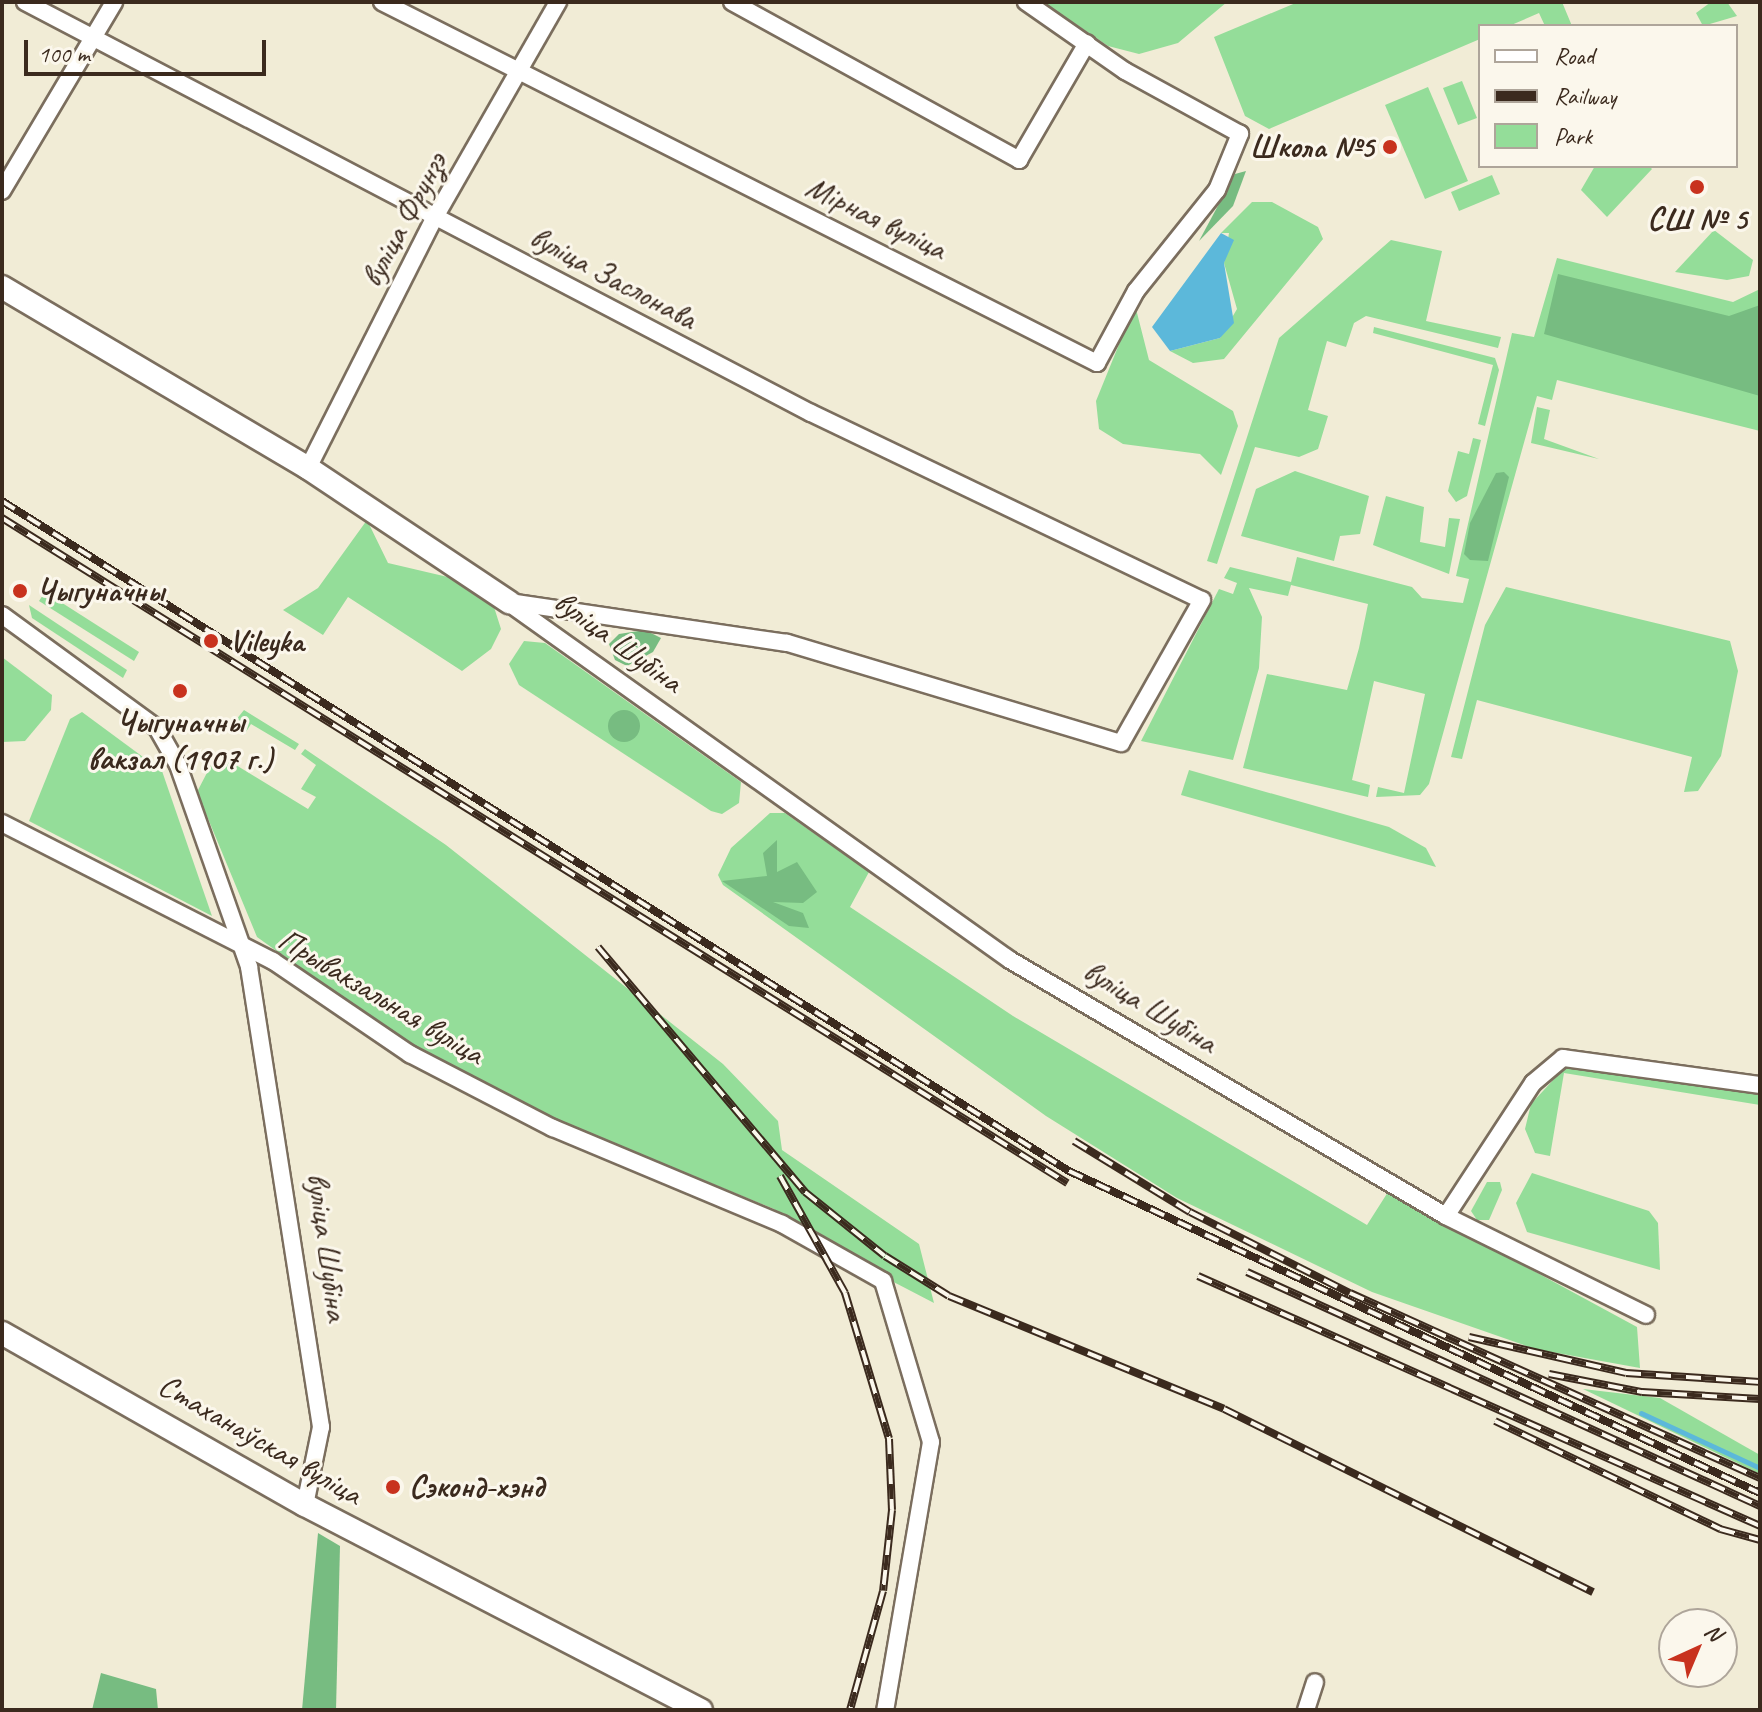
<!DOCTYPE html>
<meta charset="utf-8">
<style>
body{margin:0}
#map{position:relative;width:1762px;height:1712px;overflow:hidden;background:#f1ecd6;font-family:Caveat,sans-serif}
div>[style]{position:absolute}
.green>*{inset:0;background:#94dd99}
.forest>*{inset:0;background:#77bc81}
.round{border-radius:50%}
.water>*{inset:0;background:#5cb8da}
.stream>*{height:5px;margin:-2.5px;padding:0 2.5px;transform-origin:2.5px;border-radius:2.5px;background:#5cb8da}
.roads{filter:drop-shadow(2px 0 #7b6e5e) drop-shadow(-2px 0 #7b6e5e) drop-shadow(0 2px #7b6e5e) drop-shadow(0 -2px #7b6e5e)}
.street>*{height:16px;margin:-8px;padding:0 8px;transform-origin:8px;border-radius:8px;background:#fff}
.secondary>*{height:22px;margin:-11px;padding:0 11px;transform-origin:11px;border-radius:11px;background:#fff}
.rail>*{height:8px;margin-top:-4px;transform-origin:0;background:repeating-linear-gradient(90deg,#fbf7ec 0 15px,#3b2a1e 0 30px);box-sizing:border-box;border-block:2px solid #3b2a1e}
.dots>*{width:22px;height:22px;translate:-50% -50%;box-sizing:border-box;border:4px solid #fbf7ec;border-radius:50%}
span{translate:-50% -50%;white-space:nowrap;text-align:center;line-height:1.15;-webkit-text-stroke:6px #fbf7ec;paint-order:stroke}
.poi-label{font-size:32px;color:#3b2a1e;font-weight:700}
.right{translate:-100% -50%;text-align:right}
.left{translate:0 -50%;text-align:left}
.street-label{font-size:32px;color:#3b2a1e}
.frame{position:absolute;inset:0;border:4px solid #3b2a1e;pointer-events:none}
.legend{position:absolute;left:1478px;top:24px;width:260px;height:144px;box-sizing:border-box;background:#fbf7ec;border:2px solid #aea59a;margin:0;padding:10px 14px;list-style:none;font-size:24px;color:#3b2a1e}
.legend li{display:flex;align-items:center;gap:16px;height:40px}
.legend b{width:40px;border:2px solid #aea59a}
.north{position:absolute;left:1658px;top:1608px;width:80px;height:80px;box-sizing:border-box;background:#fbf7ec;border:2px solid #aea59a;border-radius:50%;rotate:44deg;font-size:22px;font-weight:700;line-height:32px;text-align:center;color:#3b2a1e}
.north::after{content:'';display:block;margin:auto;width:28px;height:36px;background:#c8321e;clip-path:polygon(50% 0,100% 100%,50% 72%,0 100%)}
.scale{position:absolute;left:24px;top:40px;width:242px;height:36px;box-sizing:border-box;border:4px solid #3b2a1e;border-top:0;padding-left:10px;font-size:24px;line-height:28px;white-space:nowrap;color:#3b2a1e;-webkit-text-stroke:6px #fbf7ec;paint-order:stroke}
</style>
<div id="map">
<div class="green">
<i style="clip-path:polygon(1043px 2px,1227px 2px,1178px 43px,1139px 54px,1108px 46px)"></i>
<i style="clip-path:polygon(1298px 2px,1562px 2px,1572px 26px,1545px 26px,1539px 13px,1509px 26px,1480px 26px,1480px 39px,1269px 129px,1245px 116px,1214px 37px)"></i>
<i style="clip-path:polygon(1711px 2px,1727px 2px,1737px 16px,1703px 26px,1696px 13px)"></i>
<i style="clip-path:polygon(1462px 81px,1477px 118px,1458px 125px,1443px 88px)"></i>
<i style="clip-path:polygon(1428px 87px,1468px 181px,1425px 199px,1385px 105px)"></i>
<i style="clip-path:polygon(1595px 166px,1649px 166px,1652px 169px,1607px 217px,1581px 190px)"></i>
<i style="clip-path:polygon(1492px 175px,1500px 194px,1459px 211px,1451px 192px)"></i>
<i style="clip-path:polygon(1252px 202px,1272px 202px,1318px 227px,1323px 239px,1224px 359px,1193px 363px,1170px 351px,1220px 338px,1237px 309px,1224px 263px,1229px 233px,1221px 233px)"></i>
<i style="clip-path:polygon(1714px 230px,1753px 260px,1749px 276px,1727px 280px,1675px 272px)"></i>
<i style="clip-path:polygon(1391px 240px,1442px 251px,1426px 321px,1501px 337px,1498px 348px,1366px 316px,1354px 323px,1346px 347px,1327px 341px,1308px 410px,1328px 416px,1318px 449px,1299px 457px,1255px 447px,1217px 564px,1207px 561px,1279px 338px)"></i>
<i style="clip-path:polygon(1557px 258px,1733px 302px,1760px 289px,1760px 431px,1557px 380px,1552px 400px,1537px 396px,1429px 784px,1420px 795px,1376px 797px,1378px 787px,1404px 793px,1425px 694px,1374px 681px,1352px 780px,1370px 785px,1368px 797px,1243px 768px,1267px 674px,1347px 690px,1359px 648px,1368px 604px,1291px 585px,1288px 596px,1249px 588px,1262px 617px,1259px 668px,1233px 760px,1141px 741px,1219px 589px,1233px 594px,1237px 583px,1224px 578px,1230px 567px,1291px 582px,1297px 557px,1412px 587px,1422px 598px,1463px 603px,1469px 579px,1456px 576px,1512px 333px,1534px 337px)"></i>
<i style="clip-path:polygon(1135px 305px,1149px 360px,1233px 411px,1238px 426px,1221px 475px,1200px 454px,1123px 444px,1099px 429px,1096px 401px)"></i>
<i style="clip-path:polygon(1374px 327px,1495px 358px,1499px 370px,1485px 426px,1478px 424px,1493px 365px,1373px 333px)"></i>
<i style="clip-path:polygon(1537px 407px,1550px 410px,1544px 439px,1599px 459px,1531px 443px)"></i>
<i style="clip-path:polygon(1473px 438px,1481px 440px,1467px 496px,1456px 502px,1448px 491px,1458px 451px,1469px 454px)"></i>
<i style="clip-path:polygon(1295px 471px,1369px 496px,1360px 534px,1340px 536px,1334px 561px,1241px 536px,1256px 489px)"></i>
<i style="clip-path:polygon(1386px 496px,1424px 507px,1420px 542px,1445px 547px,1449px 518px,1460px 519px,1449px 574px,1373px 545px)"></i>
<i style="clip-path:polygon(367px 520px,388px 563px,452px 578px,494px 607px,501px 629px,491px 649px,462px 671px,348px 597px,323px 635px,283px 610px,318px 588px)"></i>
<i style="clip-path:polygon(1506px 587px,1730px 641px,1738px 671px,1721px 756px,1698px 791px,1684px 792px,1692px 757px,1477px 700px,1462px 759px,1451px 757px,1485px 625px)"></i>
<i style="clip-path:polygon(45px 592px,139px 652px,134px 661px,39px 601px)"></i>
<i style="clip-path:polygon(29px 605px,127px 670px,123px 678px,32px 618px)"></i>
<i style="clip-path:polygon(524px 641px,545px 643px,741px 782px,739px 803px,722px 814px,711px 811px,519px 685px,509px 664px)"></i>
<i style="clip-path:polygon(2px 657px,52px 695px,51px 710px,25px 741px,2px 742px)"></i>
<i style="clip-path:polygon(244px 710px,299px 744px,295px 750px,251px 724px,244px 735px,231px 726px)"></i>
<i style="clip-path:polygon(82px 712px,162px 771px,212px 916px,29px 821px,70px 719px)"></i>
<i style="clip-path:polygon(305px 749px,446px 845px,723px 1064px,778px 1121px,782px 1150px,919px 1244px,934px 1303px,807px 1237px,774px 1209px,550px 1117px,411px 1047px,257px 937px,197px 792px,211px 765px,226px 759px,308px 809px,316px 797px,301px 789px,316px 765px,301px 754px)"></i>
<i style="clip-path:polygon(1189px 770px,1389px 827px,1426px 848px,1436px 867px,1181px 795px)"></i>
<i style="clip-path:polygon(770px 813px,785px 813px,869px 872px,850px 907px,1013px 1016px,1367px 1225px,1388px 1192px,1637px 1327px,1640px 1368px,1535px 1349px,1372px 1292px,1177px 1198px,1046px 1116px,723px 885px,718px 875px,731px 848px)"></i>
<i style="clip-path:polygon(1567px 1065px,1760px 1093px,1760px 1105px,1564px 1073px,1550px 1156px,1535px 1153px,1525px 1129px,1531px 1104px)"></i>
<i style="clip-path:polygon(1532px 1173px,1649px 1211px,1658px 1223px,1660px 1270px,1527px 1232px,1516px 1203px)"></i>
<i style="clip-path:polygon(1487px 1182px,1500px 1182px,1502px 1190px,1489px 1220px,1477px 1220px,1471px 1211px)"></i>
<i style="clip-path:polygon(1583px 1389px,1660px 1398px,1760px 1455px,1760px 1474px)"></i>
</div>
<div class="forest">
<i style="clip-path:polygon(1246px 171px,1233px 206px,1199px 241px,1235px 174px)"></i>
<i style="clip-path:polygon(1558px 274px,1729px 316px,1760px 305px,1760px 396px,1544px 334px)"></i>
<i style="clip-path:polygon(1504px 472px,1509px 477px,1488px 561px,1470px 560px,1464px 554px,1470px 523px,1496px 473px)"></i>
<i style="clip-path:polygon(645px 630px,661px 638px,653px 652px,627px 666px,615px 660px,609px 644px,619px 634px)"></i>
<i class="round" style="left:608px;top:710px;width:32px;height:32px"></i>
<i style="clip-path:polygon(777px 840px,777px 872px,797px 862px,817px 892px,803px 903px,773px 902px,803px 913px,809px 928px,789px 926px,722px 881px,767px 876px,763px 853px)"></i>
<i style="clip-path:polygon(318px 1533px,340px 1546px,336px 1710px,302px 1710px)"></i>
<i style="clip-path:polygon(101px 1673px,156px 1689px,158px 1710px,92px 1710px)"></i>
</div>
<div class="water">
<i style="clip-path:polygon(1221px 233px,1234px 240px,1224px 263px,1234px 323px,1220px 338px,1170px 351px,1152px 327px)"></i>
</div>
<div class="stream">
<i style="left:1641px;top:1413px;width:131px;rotate:24.8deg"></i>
</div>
<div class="roads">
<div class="street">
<i style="left:25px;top:2px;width:887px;rotate:27.61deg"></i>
<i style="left:811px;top:413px;width:433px;rotate:25.6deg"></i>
<i style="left:1202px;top:600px;width:164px;rotate:119.5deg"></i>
<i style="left:1121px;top:743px;width:349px;rotate:-163.3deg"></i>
<i style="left:787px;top:643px;width:281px;rotate:-171.6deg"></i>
<i style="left:382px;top:2px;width:801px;rotate:26.79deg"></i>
<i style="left:1097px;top:363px;width:82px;rotate:-61.6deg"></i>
<i style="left:1136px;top:291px;width:129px;rotate:-51.3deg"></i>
<i style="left:1217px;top:190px;width:61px;rotate:-67.7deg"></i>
<i style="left:1240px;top:134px;width:131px;rotate:-151.3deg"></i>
<i style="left:1125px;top:71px;width:121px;rotate:-145.1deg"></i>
<i style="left:732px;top:2px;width:328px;rotate:28.8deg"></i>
<i style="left:1019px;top:160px;width:135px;rotate:-59.8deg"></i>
<i style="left:2px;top:191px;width:220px;rotate:-59.3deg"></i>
<i style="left:308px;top:468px;width:281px;rotate:-63.2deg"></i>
<i style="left:435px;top:217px;width:248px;rotate:-60.2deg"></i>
<i style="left:513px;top:606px;width:610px;rotate:35.46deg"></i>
<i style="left:1010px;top:960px;width:506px;rotate:30.42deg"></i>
<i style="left:1446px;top:1216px;width:223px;rotate:26.3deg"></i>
<i style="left:2px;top:615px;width:192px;rotate:36.1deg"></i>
<i style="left:157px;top:728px;width:43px;rotate:60.4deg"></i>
<i style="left:178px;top:765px;width:214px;rotate:70.6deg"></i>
<i style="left:249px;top:967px;width:466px;rotate:81.1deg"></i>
<i style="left:321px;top:1427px;width:80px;rotate:101.6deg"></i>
<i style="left:2px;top:823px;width:304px;rotate:27deg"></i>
<i style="left:273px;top:961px;width:166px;rotate:34.2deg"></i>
<i style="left:410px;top:1054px;width:161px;rotate:27.4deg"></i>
<i style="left:553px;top:1128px;width:248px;rotate:22.7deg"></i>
<i style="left:782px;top:1224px;width:116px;rotate:29.4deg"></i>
<i style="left:883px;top:1281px;width:168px;rotate:73.4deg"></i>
<i style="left:931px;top:1442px;width:272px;rotate:99.7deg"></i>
<i style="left:1446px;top:1216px;width:159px;rotate:-56.8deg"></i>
<i style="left:1533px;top:1083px;width:39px;rotate:-40deg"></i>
<i style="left:1563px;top:1058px;width:199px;rotate:7.8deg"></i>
<i style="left:1306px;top:1710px;width:29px;rotate:-72deg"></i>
</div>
<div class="secondary">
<i style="left:2px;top:287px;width:356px;rotate:30.6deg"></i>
<i style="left:308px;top:468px;width:242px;rotate:33.7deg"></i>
<i style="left:2px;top:1333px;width:348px;rotate:29.6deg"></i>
<i style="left:305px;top:1505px;width:446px;rotate:27.4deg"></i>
</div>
</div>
<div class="rail">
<i style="left:2px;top:501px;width:1260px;rotate:32.13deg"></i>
<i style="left:1069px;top:1171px;width:762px;rotate:24.99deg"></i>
<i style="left:2px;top:518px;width:1256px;rotate:31.98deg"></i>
<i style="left:598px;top:947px;width:321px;rotate:49.8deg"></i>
<i style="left:805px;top:1192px;width:102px;rotate:38.7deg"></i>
<i style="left:885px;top:1256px;width:75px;rotate:32deg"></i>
<i style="left:949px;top:1296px;width:297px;rotate:22.3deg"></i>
<i style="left:1224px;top:1409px;width:412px;rotate:26.4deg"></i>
<i style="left:1074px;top:1141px;width:136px;rotate:31.5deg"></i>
<i style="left:1190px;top:1212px;width:179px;rotate:26.9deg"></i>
<i style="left:1350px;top:1293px;width:450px;rotate:24.3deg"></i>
<i style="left:780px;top:1176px;width:134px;rotate:60.9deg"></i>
<i style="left:845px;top:1293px;width:152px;rotate:73.2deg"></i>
<i style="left:889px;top:1439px;width:71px;rotate:87.6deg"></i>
<i style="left:892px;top:1510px;width:81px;rotate:96.3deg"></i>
<i style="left:883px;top:1591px;width:123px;rotate:105.5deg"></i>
<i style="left:1247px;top:1272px;width:564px;rotate:24.52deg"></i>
<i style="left:1198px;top:1276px;width:615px;rotate:23.98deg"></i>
<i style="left:1469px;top:1337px;width:161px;rotate:12.9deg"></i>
<i style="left:1626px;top:1373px;width:134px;rotate:3.8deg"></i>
<i style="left:1549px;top:1374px;width:95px;rotate:11deg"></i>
<i style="left:1642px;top:1392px;width:118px;rotate:3.4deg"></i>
<i style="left:1495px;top:1421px;width:250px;rotate:25.6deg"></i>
<i style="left:1720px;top:1529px;width:41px;rotate:15.4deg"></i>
</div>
<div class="dots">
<i style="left:1390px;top:147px;background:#c8321e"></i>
<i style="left:1697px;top:187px;background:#c8321e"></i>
<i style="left:20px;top:591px;background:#c8321e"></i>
<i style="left:211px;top:641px;background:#c8321e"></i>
<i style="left:180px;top:691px;background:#c8321e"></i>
<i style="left:393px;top:1487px;background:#c8321e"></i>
</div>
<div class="poi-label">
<span class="right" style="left:1374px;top:147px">Школа №5</span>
<span style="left:1697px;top:219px">СШ № 5</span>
<span class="left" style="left:36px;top:591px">Чыгуначны</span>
<span class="left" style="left:229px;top:641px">Vileyka</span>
<span style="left:180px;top:741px">Чыгуначны<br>вакзал (1907 г.)</span>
<span class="left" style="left:409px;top:1487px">Сэконд-хэнд</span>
</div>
<div class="street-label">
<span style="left:876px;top:218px;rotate:26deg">Мірная вуліца</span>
<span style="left:404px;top:220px;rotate:-62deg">вуліца Фрунзэ</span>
<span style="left:613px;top:278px;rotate:28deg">вуліца Заслонава</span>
<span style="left:618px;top:642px;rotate:36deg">вуліца Шубіна</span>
<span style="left:381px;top:997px;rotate:31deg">Прывакзальная вуліца</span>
<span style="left:1150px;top:1007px;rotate:31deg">вуліца Шубіна</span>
<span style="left:327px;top:1247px;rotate:82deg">вуліца Шубіна</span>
<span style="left:260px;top:1440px;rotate:30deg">Стаханаўская вуліца</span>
</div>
<div class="frame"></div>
<ul class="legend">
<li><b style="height:10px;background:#fff"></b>Road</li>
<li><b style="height:10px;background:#3b2a1e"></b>Railway</li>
<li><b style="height:22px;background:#94dd99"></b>Park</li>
</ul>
<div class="north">N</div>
<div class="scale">100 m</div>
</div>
